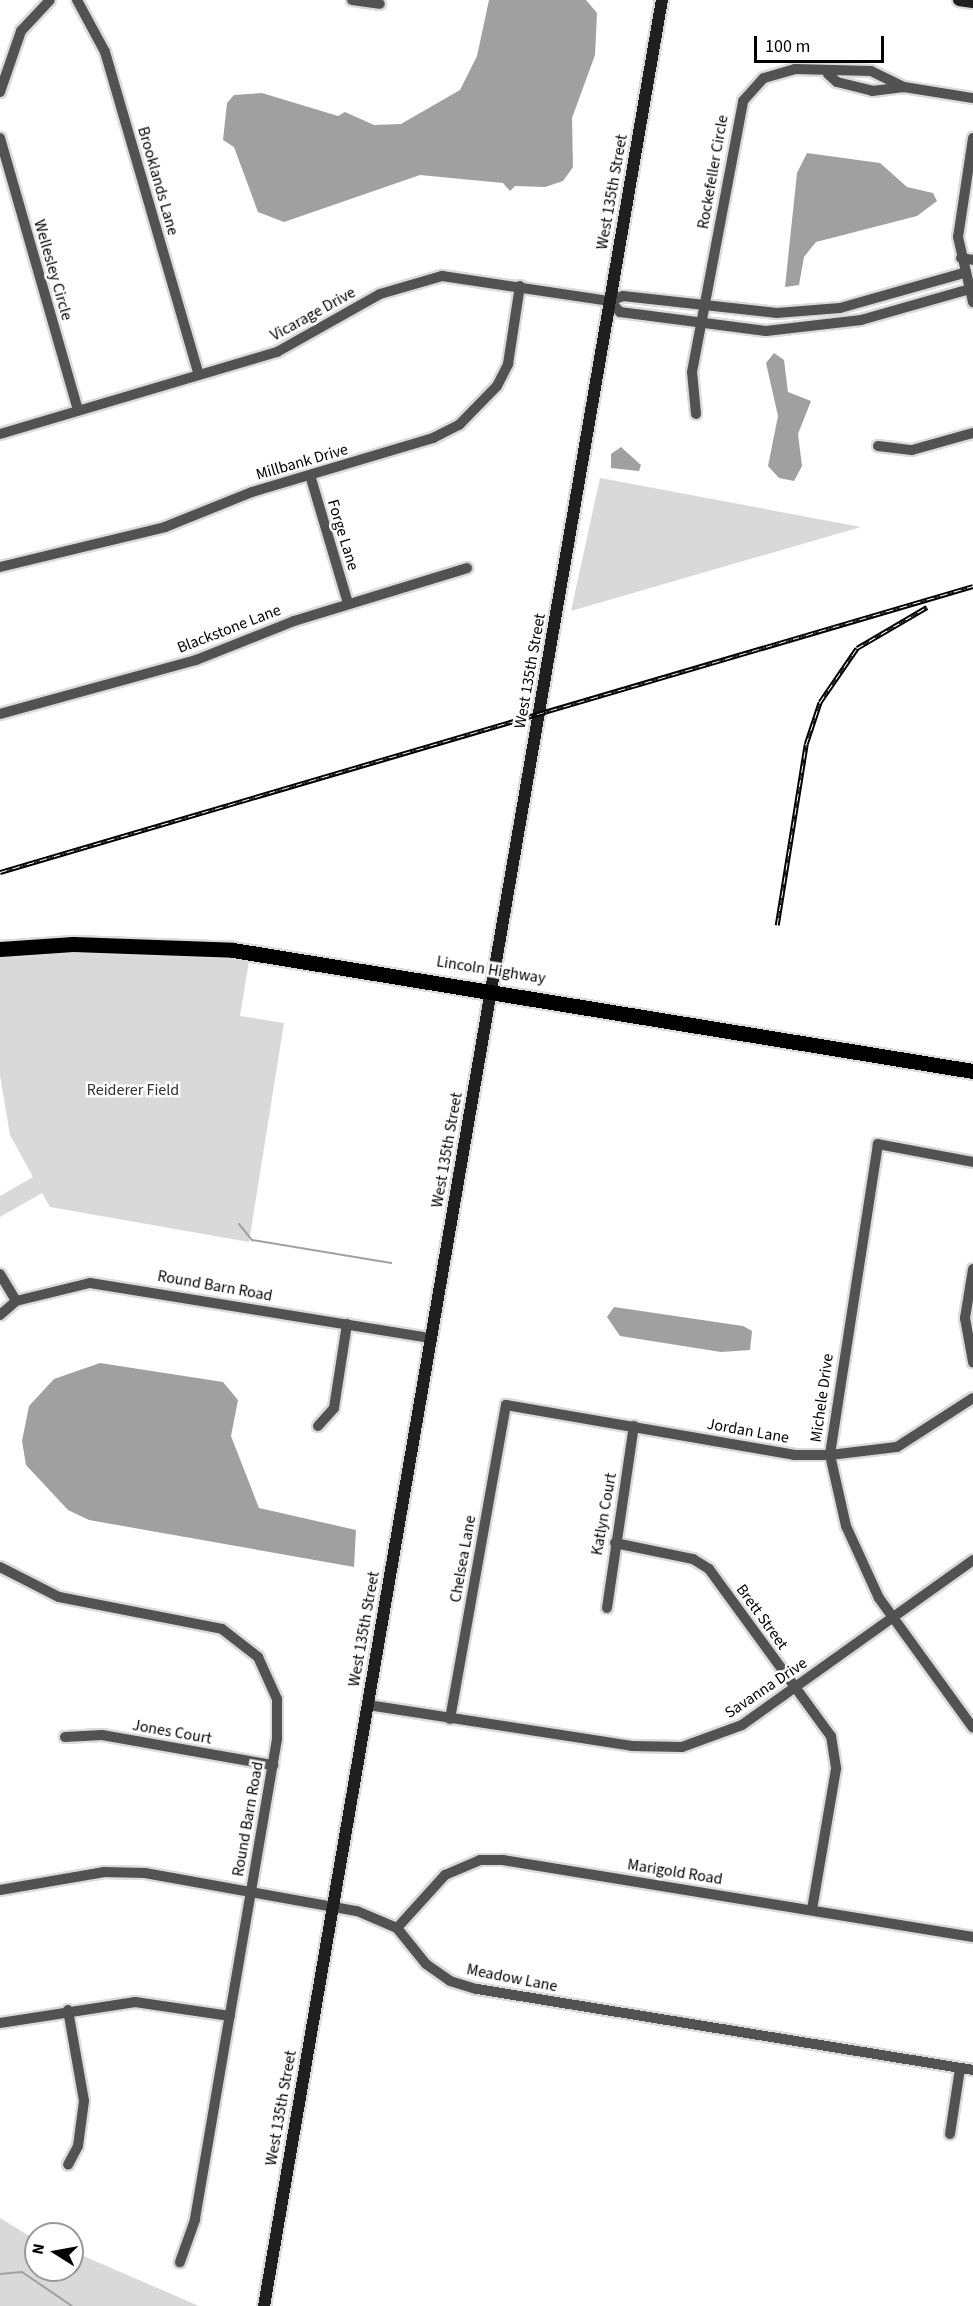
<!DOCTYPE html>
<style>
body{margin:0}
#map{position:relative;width:973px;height:2306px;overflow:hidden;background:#fff;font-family:"Source Sans 3",sans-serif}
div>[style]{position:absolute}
.green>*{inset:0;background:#d9d9d9}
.water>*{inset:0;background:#a0a0a0}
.stream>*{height:2px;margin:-1px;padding:0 1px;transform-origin:1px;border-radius:1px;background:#a0a0a0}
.roads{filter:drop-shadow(2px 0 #dbdbdb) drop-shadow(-2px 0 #dbdbdb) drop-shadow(0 2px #dbdbdb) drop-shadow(0 -2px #dbdbdb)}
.street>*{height:10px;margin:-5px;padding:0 5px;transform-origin:5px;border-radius:5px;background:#525252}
.secondary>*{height:12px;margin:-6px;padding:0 6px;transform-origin:6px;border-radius:6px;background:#1f1f1f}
.primary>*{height:15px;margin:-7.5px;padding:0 7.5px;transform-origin:7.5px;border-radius:7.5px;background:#000}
.rail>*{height:4.5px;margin-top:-2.25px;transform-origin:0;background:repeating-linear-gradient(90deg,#fff 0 7px,#000 0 14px);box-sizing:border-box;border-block:2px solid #000}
span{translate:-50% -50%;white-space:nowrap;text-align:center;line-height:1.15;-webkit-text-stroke:5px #fff;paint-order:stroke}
.street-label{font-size:16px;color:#000}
.park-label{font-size:16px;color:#303030}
.north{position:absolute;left:24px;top:2222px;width:60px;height:60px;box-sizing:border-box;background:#fff;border:2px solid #999;border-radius:50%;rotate:281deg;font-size:16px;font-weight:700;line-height:24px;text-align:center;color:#000}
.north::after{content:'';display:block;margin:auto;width:21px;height:27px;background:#000;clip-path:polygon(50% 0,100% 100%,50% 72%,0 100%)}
.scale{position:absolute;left:754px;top:36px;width:130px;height:27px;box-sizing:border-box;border:3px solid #000;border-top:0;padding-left:8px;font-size:18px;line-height:21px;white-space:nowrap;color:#000;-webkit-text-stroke:4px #fff;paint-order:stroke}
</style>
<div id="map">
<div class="green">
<i style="clip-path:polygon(600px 478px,861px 527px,571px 611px)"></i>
<i style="clip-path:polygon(88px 950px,197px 952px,249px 961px,240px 1016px,284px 1023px,249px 1242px,50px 1207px,42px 1193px,0 1217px,0 1196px,33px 1177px,10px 1135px,0 1075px,0 955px)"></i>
<i style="clip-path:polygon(0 2218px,36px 2240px,36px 2270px,72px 2270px,72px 2251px,199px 2306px,0 2306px)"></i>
</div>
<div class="water">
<i style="clip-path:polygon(489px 0,586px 0,597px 13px,595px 55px,572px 118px,573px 167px,563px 181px,545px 187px,515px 186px,510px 191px,503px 183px,420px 175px,284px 222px,258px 212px,234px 147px,223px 140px,227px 103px,234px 95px,262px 93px,338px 116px,345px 112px,374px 125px,401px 124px,460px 90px,477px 56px)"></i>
<i style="clip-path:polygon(807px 153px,880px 163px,907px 187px,933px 193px,937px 201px,917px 216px,816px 242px,804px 257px,799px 285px,785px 287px,797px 173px)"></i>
<i style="clip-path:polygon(774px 353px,784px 360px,788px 392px,811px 401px,798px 434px,802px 466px,794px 481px,779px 478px,768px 466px,778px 416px,766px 363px)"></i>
<i style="clip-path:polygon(621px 447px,641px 465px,639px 471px,611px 468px,611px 454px)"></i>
<i style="clip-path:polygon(614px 1307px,743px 1326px,752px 1331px,750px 1350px,721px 1352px,620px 1336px,607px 1317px)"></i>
<i style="clip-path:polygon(100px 1363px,223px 1382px,238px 1400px,231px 1436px,259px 1508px,356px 1530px,354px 1567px,89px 1520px,68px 1510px,26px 1465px,22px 1441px,29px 1406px,54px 1379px)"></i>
</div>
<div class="stream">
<i style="left:239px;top:1224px;width:21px;rotate:51deg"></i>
<i style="left:252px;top:1240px;width:141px;rotate:9.4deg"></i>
<i style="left:0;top:2274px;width:22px;rotate:-5deg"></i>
<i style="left:22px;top:2272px;width:60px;rotate:34.2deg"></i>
</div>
<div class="roads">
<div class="street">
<i style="left:77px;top:0;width:59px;rotate:61.7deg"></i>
<i style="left:105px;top:52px;width:336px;rotate:73.8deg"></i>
<i style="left:352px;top:0;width:28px;rotate:8deg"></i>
<i style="left:828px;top:74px;width:12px;rotate:42deg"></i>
<i style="left:837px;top:82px;width:36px;rotate:14deg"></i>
<i style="left:872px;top:91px;width:32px;rotate:-7deg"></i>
<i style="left:904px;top:87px;width:70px;rotate:9.1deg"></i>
<i style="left:0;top:92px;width:65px;rotate:-71deg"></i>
<i style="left:21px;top:31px;width:42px;rotate:-46.9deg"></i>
<i style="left:0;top:138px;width:283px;rotate:74deg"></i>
<i style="left:973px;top:138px;width:100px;rotate:98.6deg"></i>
<i style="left:958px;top:237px;width:67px;rotate:77deg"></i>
<i style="left:961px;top:258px;width:12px;rotate:9deg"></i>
<i style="left:610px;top:301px;width:15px;rotate:48deg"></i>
<i style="left:620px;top:312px;width:147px;rotate:7.4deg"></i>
<i style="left:766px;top:331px;width:96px;rotate:-6.6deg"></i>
<i style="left:861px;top:320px;width:116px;rotate:-15.9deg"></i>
<i style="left:696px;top:414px;width:42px;rotate:-95.4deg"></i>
<i style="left:692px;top:372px;width:276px;rotate:-79.3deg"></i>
<i style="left:743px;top:101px;width:31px;rotate:-48deg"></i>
<i style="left:764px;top:78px;width:32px;rotate:-16deg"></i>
<i style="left:795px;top:69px;width:76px;rotate:1.5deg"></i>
<i style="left:871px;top:71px;width:37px;rotate:26deg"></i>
<i style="left:0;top:434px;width:289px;rotate:-16.5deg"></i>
<i style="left:277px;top:352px;width:118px;rotate:-29.4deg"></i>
<i style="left:380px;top:294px;width:65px;rotate:-16.2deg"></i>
<i style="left:442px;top:276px;width:170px;rotate:8.5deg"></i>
<i style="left:610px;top:301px;width:14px;rotate:-21deg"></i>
<i style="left:623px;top:296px;width:155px;rotate:6.3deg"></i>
<i style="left:777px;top:313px;width:63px;rotate:-4.5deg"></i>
<i style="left:840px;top:308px;width:129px;rotate:-15.8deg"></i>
<i style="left:878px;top:446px;width:34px;rotate:7deg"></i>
<i style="left:912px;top:450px;width:63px;rotate:-15.6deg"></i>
<i style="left:310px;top:475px;width:134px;rotate:73.5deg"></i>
<i style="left:0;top:567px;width:170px;rotate:-13.6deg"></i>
<i style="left:165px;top:527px;width:94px;rotate:-21.9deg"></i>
<i style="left:252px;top:492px;width:189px;rotate:-16.6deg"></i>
<i style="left:433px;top:438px;width:29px;rotate:-27deg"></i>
<i style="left:459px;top:425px;width:54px;rotate:-45.7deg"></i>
<i style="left:497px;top:386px;width:25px;rotate:-63deg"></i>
<i style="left:508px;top:364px;width:79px;rotate:-81.3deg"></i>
<i style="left:0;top:714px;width:203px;rotate:-15.4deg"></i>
<i style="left:196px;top:660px;width:105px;rotate:-21.7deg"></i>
<i style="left:294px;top:621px;width:181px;rotate:-17deg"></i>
<i style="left:973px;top:1162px;width:97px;rotate:-169.3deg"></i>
<i style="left:878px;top:1144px;width:315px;rotate:98.8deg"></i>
<i style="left:830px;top:1455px;width:73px;rotate:77.3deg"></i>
<i style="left:846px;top:1526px;width:79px;rotate:65.4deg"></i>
<i style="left:879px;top:1598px;width:160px;rotate:54.1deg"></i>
<i style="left:973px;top:1269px;width:50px;rotate:99.3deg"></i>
<i style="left:965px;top:1318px;width:45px;rotate:79.7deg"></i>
<i style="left:0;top:1274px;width:31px;rotate:59deg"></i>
<i style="left:0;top:1315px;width:21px;rotate:-41deg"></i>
<i style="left:16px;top:1301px;width:76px;rotate:-13.7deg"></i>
<i style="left:90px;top:1283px;width:345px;rotate:9.2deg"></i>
<i style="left:318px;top:1426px;width:24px;rotate:-48deg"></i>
<i style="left:334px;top:1408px;width:85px;rotate:-81.2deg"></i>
<i style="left:615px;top:1543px;width:80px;rotate:11.6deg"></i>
<i style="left:693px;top:1559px;width:19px;rotate:32deg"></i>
<i style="left:709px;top:1569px;width:207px;rotate:53.9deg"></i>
<i style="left:831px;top:1736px;width:33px;rotate:81deg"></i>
<i style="left:836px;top:1769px;width:142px;rotate:99.7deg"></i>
<i style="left:0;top:1567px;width:66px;rotate:27deg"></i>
<i style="left:59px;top:1597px;width:166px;rotate:11.1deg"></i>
<i style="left:222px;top:1629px;width:46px;rotate:37.9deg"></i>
<i style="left:258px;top:1657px;width:46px;rotate:65.7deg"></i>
<i style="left:277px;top:1699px;width:40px;rotate:90deg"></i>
<i style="left:277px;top:1739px;width:488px;rotate:99.7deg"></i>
<i style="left:195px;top:2220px;width:45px;rotate:109.7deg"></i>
<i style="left:607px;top:1608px;width:184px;rotate:-81.6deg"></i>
<i style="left:368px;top:1705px;width:267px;rotate:8.8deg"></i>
<i style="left:632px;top:1746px;width:50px;rotate:1.1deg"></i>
<i style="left:682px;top:1747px;width:64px;rotate:-20.1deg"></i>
<i style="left:742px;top:1725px;width:284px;rotate:-35.5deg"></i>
<i style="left:450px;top:1719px;width:319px;rotate:-79.9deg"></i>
<i style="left:506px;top:1405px;width:292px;rotate:9.8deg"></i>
<i style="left:794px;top:1455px;width:36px"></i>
<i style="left:830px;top:1455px;width:67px;rotate:-6.8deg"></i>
<i style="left:897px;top:1447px;width:90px;rotate:-32.8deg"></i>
<i style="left:65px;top:1737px;width:37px;rotate:-3deg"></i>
<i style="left:102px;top:1735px;width:174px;rotate:10deg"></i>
<i style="left:0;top:1890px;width:106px;rotate:-9.8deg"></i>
<i style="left:104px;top:1872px;width:41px;rotate:1.4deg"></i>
<i style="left:145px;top:1873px;width:215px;rotate:10.2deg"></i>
<i style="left:357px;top:1911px;width:43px;rotate:23deg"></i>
<i style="left:397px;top:1928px;width:46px;rotate:51.1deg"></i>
<i style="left:426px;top:1964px;width:29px;rotate:35deg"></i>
<i style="left:450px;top:1981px;width:28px;rotate:17deg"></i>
<i style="left:477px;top:1989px;width:503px;rotate:9.27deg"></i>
<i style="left:397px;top:1928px;width:72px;rotate:-47.8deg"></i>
<i style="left:445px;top:1875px;width:38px;rotate:-23deg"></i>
<i style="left:480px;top:1860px;width:23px"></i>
<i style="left:503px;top:1860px;width:476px;rotate:9.3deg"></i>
<i style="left:68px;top:2010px;width:92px;rotate:80deg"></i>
<i style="left:84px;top:2101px;width:45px;rotate:97.6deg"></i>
<i style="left:78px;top:2146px;width:21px;rotate:118deg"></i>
<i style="left:0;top:2023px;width:137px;rotate:-8.8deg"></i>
<i style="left:135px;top:2002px;width:96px;rotate:8.4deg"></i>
<i style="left:950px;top:2134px;width:66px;rotate:-81.3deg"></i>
</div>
<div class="secondary">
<i style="left:959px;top:0;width:14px;rotate:8deg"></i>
<i style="left:264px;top:2306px;width:2340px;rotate:-80.21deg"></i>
</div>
<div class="primary">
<i style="left:0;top:949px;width:73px;rotate:-3.9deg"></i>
<i style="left:73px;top:944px;width:160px;rotate:2.1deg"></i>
<i style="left:233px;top:950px;width:750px;rotate:9.29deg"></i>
</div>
</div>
<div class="rail">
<i style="left:0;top:872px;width:1014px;rotate:-16.38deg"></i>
<i style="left:777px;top:925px;width:183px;rotate:-80.9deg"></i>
<i style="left:806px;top:744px;width:44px;rotate:-71.6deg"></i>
<i style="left:820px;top:702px;width:65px;rotate:-55.6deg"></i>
<i style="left:857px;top:648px;width:81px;rotate:-30.4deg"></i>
</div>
<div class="street-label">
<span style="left:713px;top:172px;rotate:-80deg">Rockefeller Circle</span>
<span style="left:158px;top:181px;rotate:74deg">Brooklands Lane</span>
<span style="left:612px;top:192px;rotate:-80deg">West 135th Street</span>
<span style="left:53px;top:270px;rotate:74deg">Wellesley Circle</span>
<span style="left:313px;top:314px;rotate:-29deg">Vicarage Drive</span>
<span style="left:302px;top:462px;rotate:-16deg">Millbank Drive</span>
<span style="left:343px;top:535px;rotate:73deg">Forge Lane</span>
<span style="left:229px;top:629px;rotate:-21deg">Blackstone Lane</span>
<span style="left:530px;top:671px;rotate:-80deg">West 135th Street</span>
<span style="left:491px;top:970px;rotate:9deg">Lincoln Highway</span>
<span style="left:447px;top:1150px;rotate:-80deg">West 135th Street</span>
<span style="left:215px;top:1286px;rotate:10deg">Round Barn Road</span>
<span style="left:822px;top:1398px;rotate:-82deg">Michele Drive</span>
<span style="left:748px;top:1431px;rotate:10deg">Jordan Lane</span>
<span style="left:604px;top:1514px;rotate:-80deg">Katlyn Court</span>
<span style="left:463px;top:1559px;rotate:-80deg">Chelsea Lane</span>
<span style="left:762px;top:1617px;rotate:54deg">Brett Street</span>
<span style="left:364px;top:1629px;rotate:-80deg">West 135th Street</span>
<span style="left:766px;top:1688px;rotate:-34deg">Savanna Drive</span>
<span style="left:172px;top:1732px;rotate:10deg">Jones Court</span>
<span style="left:248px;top:1819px;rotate:-80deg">Round Barn Road</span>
<span style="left:675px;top:1872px;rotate:9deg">Marigold Road</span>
<span style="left:512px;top:1978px;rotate:11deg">Meadow Lane</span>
<span style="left:281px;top:2108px;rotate:-80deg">West 135th Street</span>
</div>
<div class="park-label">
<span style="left:133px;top:1090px">Reiderer Field</span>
</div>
<div class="north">N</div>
<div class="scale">100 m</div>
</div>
